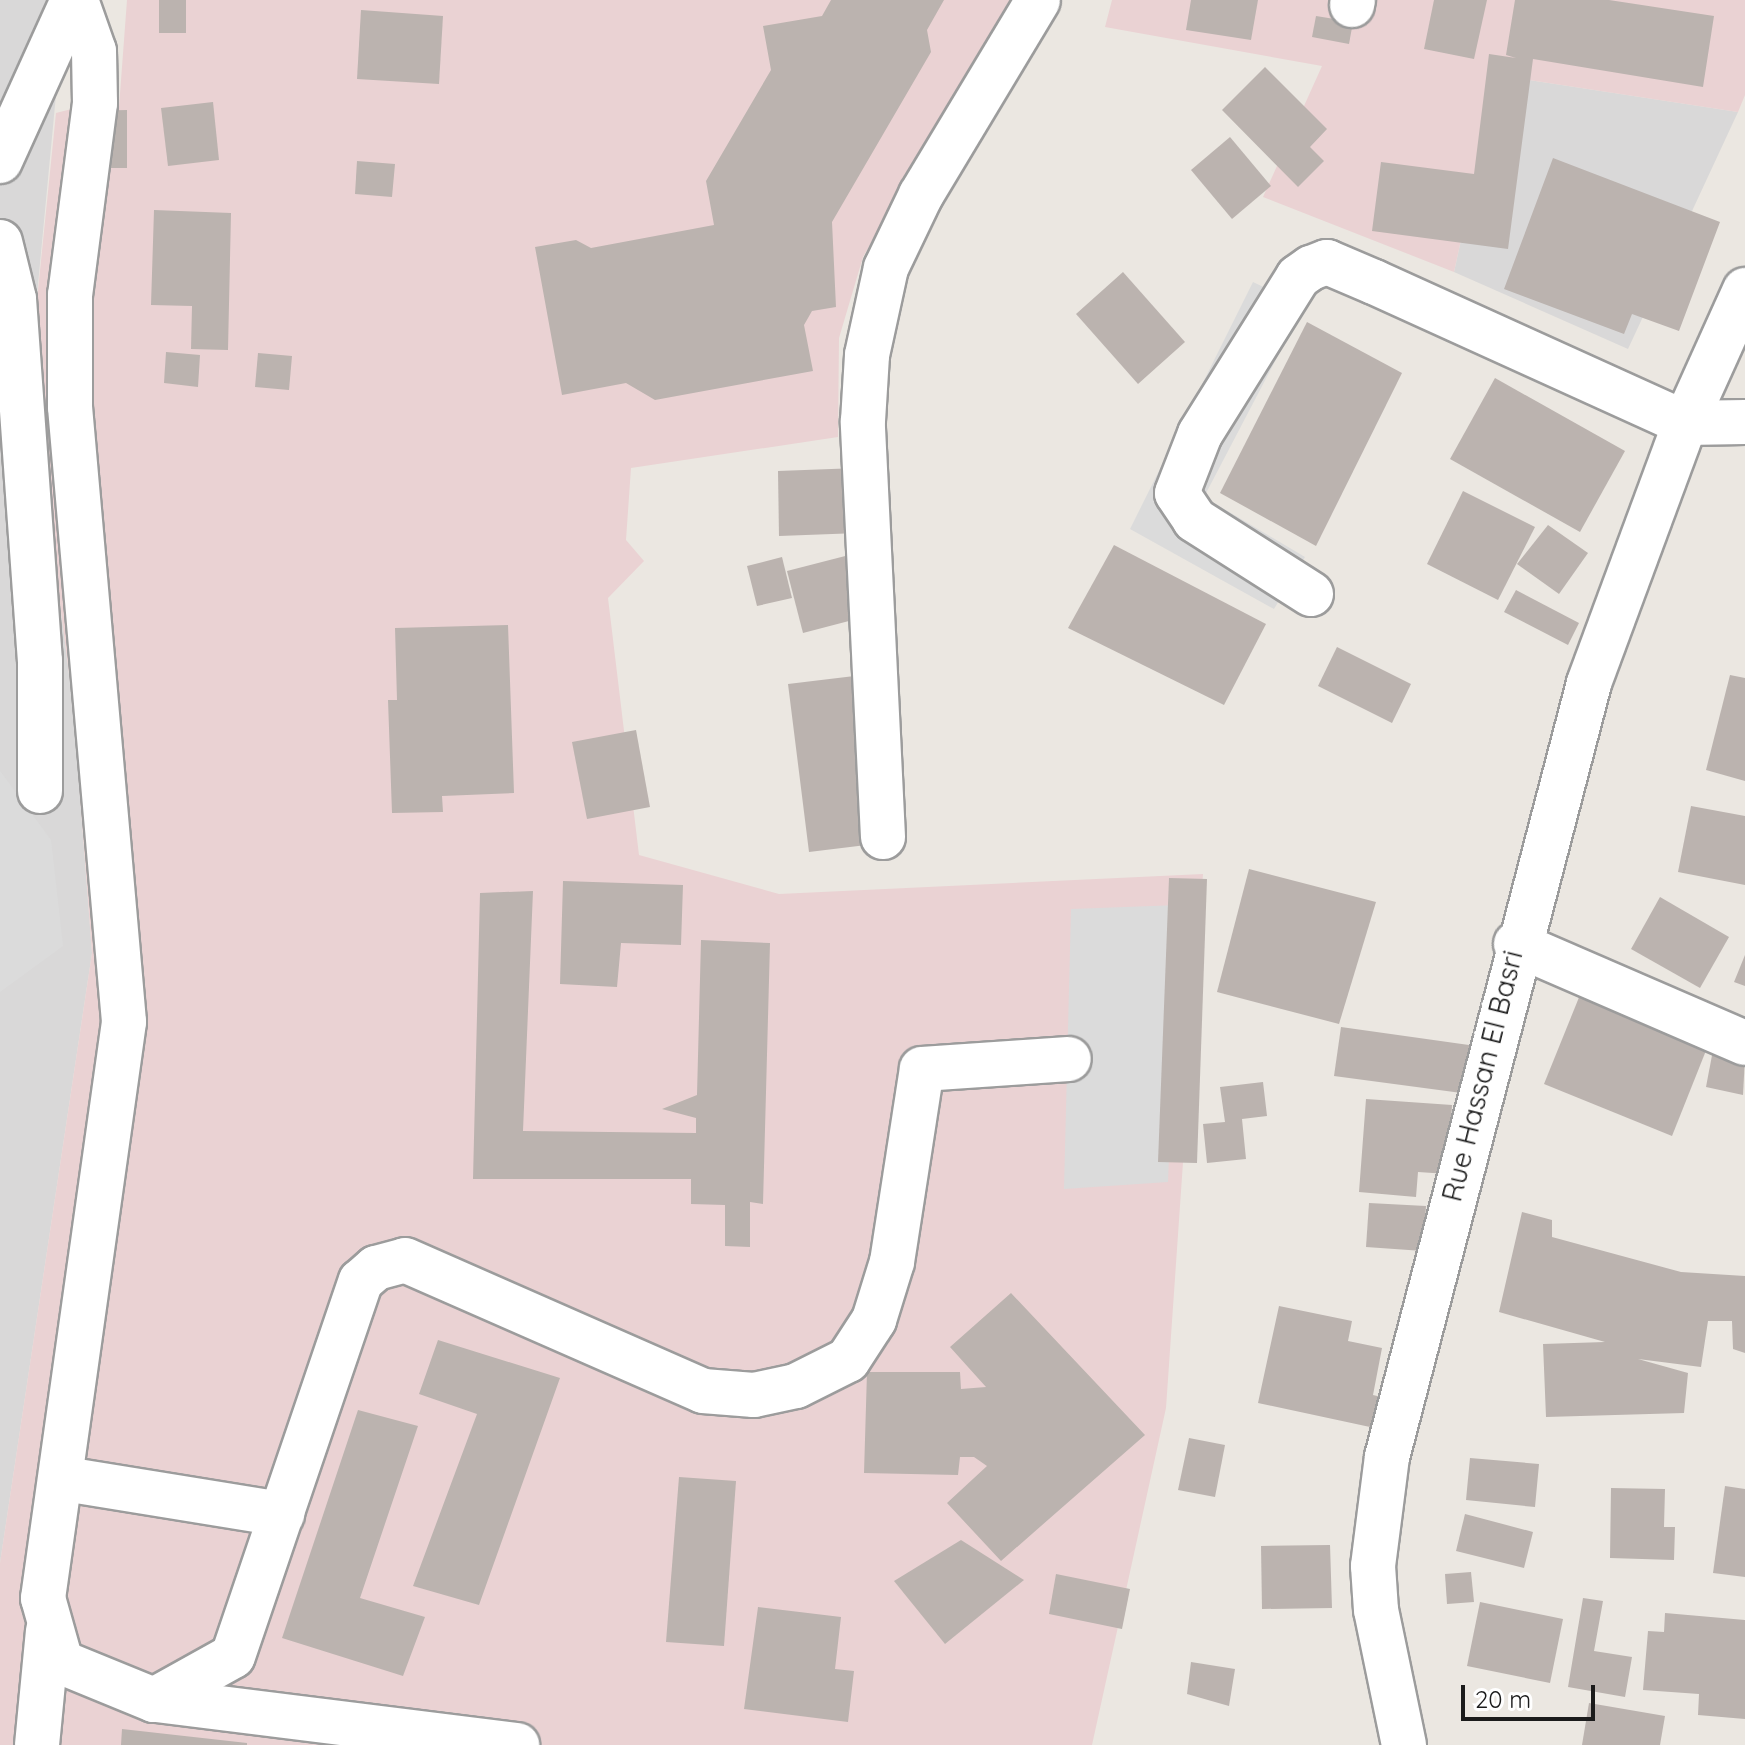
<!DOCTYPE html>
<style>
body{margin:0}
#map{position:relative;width:1745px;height:1745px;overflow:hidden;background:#ebe7e1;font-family:Quicksand,sans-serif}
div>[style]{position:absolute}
.residential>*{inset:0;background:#d9d8d8}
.commercial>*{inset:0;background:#ead2d3}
.parking>*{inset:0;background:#dbdbdb}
.building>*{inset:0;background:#bbb3af}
.roads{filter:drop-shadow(2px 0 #9c9c9c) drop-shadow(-2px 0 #9c9c9c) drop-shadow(0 2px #9c9c9c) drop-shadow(0 -2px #9c9c9c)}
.minor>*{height:44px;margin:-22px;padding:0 22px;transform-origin:22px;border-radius:22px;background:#fff}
span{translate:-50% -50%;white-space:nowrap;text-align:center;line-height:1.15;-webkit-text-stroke:7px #fff;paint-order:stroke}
.street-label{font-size:28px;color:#1b1b1b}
.scale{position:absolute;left:1461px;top:1685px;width:134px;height:36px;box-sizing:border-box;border:4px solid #1b1b1b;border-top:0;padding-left:10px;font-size:24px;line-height:28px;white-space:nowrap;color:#1b1b1b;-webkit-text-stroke:6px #fff;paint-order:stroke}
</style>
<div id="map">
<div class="residential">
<i style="clip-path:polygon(0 0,65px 0,30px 369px,73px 705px,92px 953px,0 1563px)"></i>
<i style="clip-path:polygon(1497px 75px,1738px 112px,1628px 349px,1454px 272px)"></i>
</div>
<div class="commercial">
<i style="clip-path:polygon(127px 0,1011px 0,863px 257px,839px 338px,838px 437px,631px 468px,626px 540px,644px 561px,608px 598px,639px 855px,779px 894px,1203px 874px,1166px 1408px,1092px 1745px,0 1745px,0 1563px,92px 953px,73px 705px,30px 369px,56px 113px,95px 103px,119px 107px)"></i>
<i style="clip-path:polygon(1112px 0,1745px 0,1745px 95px,1738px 112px,1497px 75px,1454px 272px,1263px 197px,1322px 66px,1105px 27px)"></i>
</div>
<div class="parking">
<i style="clip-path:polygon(1253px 282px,1304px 306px,1204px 497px,1305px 557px,1274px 609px,1130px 529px)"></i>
<i style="clip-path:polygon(0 771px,51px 840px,63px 946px,0 992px)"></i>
<i style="clip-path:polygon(1179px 905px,1168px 1182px,1064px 1189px,1071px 909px)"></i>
</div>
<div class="building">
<i style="clip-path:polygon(159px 0,186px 0,186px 33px,159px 33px)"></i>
<i style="clip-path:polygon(831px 0,944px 0,927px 30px,931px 52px,832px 222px,836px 307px,812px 311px,804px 325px,813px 371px,655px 400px,626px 383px,562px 395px,535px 247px,576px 240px,591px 248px,714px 225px,706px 181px,771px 70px,763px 26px,822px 16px)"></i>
<i style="clip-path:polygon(1191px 0,1258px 0,1251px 40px,1186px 30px)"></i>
<i style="clip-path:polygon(1434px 0,1487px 0,1474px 59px,1424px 49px)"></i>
<i style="clip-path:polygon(1515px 0,1609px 0,1714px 16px,1703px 87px,1533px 59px,1508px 249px,1372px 231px,1381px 162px,1474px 174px,1489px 54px,1516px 58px,1506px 55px)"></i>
<i style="clip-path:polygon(361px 10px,443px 16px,439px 84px,357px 79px)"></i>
<i style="clip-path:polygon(1316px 16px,1353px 22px,1349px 44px,1312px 37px)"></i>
<i style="clip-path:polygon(1265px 67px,1327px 129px,1310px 147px,1324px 161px,1298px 187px,1222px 110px)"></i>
<i style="clip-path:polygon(213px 102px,219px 160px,168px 166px,161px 108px)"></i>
<i style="clip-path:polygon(127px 110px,127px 168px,85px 168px,84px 111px)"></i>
<i style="clip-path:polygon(1230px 137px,1271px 186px,1232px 219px,1191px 170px)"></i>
<i style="clip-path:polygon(1553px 158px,1720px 222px,1679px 331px,1632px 314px,1624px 334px,1504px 289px)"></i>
<i style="clip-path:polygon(357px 161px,395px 164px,392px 197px,355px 194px)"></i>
<i style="clip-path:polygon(154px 210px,231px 213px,228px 350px,191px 349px,192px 306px,151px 305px)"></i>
<i style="clip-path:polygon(1123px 272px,1185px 342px,1138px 384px,1076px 314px)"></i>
<i style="clip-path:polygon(1307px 322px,1402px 373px,1316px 546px,1220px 493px)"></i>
<i style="clip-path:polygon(166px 352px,200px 355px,198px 387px,164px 383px)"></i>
<i style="clip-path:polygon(258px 353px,292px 356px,289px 390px,255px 387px)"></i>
<i style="clip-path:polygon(1495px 378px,1625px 451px,1580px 532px,1450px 459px)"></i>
<i style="clip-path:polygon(858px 468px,859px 533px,779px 536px,778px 471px)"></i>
<i style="clip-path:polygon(1463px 491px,1535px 527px,1498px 600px,1427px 564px)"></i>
<i style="clip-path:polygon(1548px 525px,1588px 553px,1559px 594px,1517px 564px)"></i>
<i style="clip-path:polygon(1114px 545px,1266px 624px,1224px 705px,1068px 628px)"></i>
<i style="clip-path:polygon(853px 554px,868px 616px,803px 633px,787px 571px)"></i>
<i style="clip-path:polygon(782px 557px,792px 598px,757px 606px,747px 566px)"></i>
<i style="clip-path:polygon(1516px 590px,1579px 623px,1568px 645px,1504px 612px)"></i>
<i style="clip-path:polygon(508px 625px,514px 793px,442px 796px,443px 812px,392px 813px,388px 700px,397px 700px,395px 628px)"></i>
<i style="clip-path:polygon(1337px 647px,1411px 684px,1392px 723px,1318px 686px)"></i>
<i style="clip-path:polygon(871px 674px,891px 842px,809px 852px,788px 684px)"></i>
<i style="clip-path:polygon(1730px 675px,1745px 678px,1745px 781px,1706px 770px)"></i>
<i style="clip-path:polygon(636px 730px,650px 807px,587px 819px,572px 742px)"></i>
<i style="clip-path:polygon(1691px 806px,1745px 816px,1745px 885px,1678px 872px)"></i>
<i style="clip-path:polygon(1249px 869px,1376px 902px,1339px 1024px,1217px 992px)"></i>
<i style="clip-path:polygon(1169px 878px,1207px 879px,1197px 1163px,1158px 1162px)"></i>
<i style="clip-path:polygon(563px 881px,683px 885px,681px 945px,621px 943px,617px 987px,560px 984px)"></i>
<i style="clip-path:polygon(533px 891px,523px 1131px,696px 1133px,696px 1118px,662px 1109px,697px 1095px,701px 940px,770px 943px,763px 1204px,750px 1202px,750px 1247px,725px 1246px,725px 1205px,691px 1204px,691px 1179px,473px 1179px,480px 893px)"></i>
<i style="clip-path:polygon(1660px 897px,1729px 937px,1700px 988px,1631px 949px)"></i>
<i style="clip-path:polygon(1745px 955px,1745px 986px,1734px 982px)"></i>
<i style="clip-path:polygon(1584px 985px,1711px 1038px,1672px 1136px,1544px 1084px)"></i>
<i style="clip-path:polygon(1341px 1027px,1476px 1046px,1469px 1094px,1334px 1076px)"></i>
<i style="clip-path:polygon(1713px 1050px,1745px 1057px,1743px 1095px,1706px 1087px)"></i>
<i style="clip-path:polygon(1263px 1082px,1267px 1116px,1242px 1119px,1246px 1159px,1207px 1163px,1203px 1124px,1225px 1122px,1220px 1087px)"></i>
<i style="clip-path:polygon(1366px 1099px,1452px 1105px,1448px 1174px,1418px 1172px,1416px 1197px,1359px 1192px)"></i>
<i style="clip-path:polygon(1369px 1203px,1426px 1206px,1423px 1251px,1366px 1247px)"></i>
<i style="clip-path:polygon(1522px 1212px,1552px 1220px,1552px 1237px,1681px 1272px,1745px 1276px,1745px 1353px,1733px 1349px,1732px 1321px,1708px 1321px,1701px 1367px,1638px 1359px,1688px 1373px,1684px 1413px,1546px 1417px,1543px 1344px,1605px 1342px,1499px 1312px)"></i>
<i style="clip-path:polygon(1011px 1293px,1145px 1435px,1001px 1561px,947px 1503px,987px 1466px,974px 1457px,960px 1457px,958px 1475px,864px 1473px,867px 1372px,960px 1372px,961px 1389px,986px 1387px,950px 1347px)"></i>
<i style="clip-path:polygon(1279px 1306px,1352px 1321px,1348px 1341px,1382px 1348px,1373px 1395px,1390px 1399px,1384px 1430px,1258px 1403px)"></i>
<i style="clip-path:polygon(438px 1340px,560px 1378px,479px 1605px,413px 1586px,477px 1414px,419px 1394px)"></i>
<i style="clip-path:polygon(358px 1410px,418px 1426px,360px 1598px,425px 1617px,403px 1676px,282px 1638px)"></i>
<i style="clip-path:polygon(1189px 1438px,1225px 1445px,1215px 1497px,1178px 1490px)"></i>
<i style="clip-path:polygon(1470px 1458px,1539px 1464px,1535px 1507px,1466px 1500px)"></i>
<i style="clip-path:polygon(679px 1477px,736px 1481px,724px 1646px,666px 1642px)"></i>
<i style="clip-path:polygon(1725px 1486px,1745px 1489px,1745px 1577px,1713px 1573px)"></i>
<i style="clip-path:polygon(1611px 1488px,1665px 1489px,1664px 1527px,1675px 1527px,1674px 1560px,1610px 1558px)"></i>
<i style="clip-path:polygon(1465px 1514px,1533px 1532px,1524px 1568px,1456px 1551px)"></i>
<i style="clip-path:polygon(961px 1540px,1024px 1580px,945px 1644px,894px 1581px)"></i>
<i style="clip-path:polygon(1330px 1545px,1332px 1608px,1262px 1609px,1261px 1546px)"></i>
<i style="clip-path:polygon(1471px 1572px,1474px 1602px,1447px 1604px,1445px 1574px)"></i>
<i style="clip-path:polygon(1056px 1574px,1130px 1589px,1122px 1629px,1049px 1614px)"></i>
<i style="clip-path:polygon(1583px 1598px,1603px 1601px,1594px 1651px,1632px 1657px,1625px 1697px,1568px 1687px)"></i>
<i style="clip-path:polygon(1480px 1602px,1563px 1619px,1550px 1683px,1467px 1666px)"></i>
<i style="clip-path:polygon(758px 1607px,841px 1617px,835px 1669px,854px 1671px,848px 1722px,744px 1709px)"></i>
<i style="clip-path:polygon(1665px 1613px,1745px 1620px,1745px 1719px,1698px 1715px,1699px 1694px,1643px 1690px,1648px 1631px,1664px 1632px)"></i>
<i style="clip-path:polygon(1191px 1662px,1235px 1669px,1229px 1706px,1187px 1694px)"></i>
<i style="clip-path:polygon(1589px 1703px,1665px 1716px,1660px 1745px,1582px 1745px)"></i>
<i style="clip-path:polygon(122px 1729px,247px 1743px,247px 1745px,121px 1745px)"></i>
</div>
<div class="roads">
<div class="minor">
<i style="left:76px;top:0;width:54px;rotate:70.6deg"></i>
<i style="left:94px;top:51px;width:52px;rotate:88.9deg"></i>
<i style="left:95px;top:103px;width:194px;rotate:97.4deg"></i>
<i style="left:70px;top:295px;width:112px;rotate:90deg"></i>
<i style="left:70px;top:407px;width:617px;rotate:84.98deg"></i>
<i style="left:124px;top:1022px;width:582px;rotate:98deg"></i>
<i style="left:43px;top:1598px;width:66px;rotate:74.3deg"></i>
<i style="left:61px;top:1662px;width:100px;rotate:22.2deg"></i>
<i style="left:154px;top:1700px;width:90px;rotate:-29.1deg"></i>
<i style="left:233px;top:1656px;width:396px;rotate:-71.2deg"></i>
<i style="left:361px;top:1281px;width:20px;rotate:-41deg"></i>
<i style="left:376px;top:1268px;width:30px;rotate:-15deg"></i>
<i style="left:405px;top:1260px;width:326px;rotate:23.7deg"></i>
<i style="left:703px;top:1391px;width:51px;rotate:4.5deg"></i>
<i style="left:754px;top:1395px;width:43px;rotate:-12.1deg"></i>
<i style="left:796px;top:1386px;width:58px;rotate:-26.6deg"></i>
<i style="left:848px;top:1360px;width:48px;rotate:-57deg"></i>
<i style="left:874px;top:1320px;width:61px;rotate:-72.8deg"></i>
<i style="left:892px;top:1262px;width:195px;rotate:-81.2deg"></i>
<i style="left:922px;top:1069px;width:147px;rotate:-3.9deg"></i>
<i style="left:1352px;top:5px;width:5px;rotate:-79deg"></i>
<i style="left:0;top:161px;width:177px;rotate:-65.6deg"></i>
<i style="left:0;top:242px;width:59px;rotate:76.2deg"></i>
<i style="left:14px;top:299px;width:363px;rotate:85.9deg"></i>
<i style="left:40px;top:661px;width:130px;rotate:90deg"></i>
<i style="left:1311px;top:594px;width:138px;rotate:-147.5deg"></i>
<i style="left:1195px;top:520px;width:32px;rotate:-124deg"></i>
<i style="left:1177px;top:493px;width:63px;rotate:-68.7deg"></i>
<i style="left:1200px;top:434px;width:185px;rotate:-58deg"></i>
<i style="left:1298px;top:277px;width:16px;rotate:-35deg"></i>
<i style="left:1311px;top:268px;width:17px;rotate:-21deg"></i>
<i style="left:1327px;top:262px;width:51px;rotate:23.1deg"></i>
<i style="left:1374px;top:282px;width:341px;rotate:24.4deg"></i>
<i style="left:1685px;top:423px;width:60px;rotate:-1deg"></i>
<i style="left:883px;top:837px;width:416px;rotate:-92.8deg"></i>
<i style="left:863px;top:421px;width:66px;rotate:-86.5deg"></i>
<i style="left:867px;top:355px;width:89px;rotate:-77.7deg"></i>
<i style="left:886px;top:268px;width:81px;rotate:-64.4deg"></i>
<i style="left:921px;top:195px;width:227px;rotate:-59deg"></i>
<i style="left:1516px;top:944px;width:249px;rotate:23.4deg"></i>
<i style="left:65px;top:1479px;width:220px;rotate:9.2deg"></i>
<i style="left:156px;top:1700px;width:364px;rotate:7.1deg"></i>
<i style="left:37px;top:1745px;width:115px;rotate:-84.5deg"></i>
<i style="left:1404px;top:1745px;width:138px;rotate:-101.7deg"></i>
<i style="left:1376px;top:1610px;width:44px;rotate:-93.9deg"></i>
<i style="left:1373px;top:1566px;width:110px;rotate:-82.7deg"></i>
<i style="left:1387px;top:1457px;width:800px;rotate:-75.37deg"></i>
<i style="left:1589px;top:683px;width:277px;rotate:-69.7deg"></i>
<i style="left:1685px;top:423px;width:146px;rotate:-65.7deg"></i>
</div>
</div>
<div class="street-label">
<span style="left:1482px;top:1076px;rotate:-76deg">Rue Hassan El Basri</span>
</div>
<div class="scale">20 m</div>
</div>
